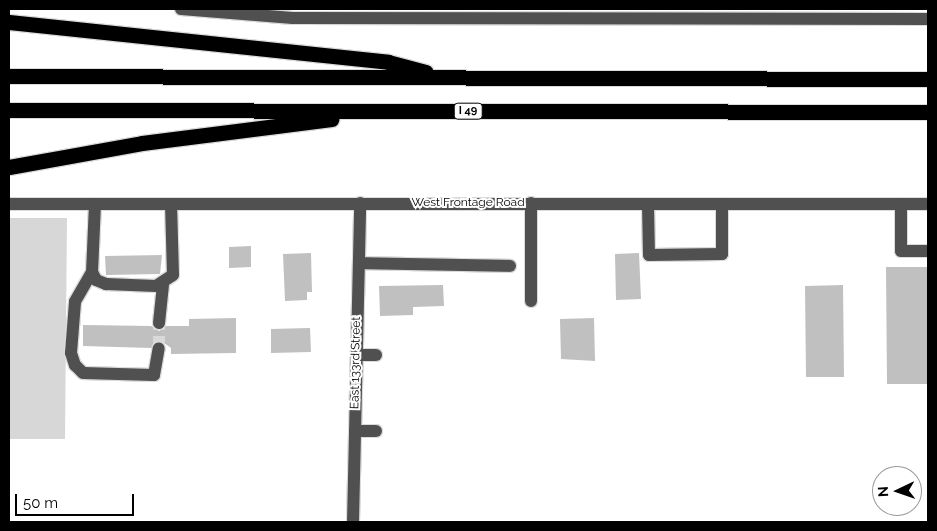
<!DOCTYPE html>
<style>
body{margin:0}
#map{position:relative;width:937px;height:531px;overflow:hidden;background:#fff;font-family:Raleway,sans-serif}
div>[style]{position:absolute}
.green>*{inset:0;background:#d7d7d7}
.building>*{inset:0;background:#c0c0c0}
.minor-tunnel>*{height:12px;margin-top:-6px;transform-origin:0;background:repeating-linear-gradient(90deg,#d9d9d9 0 12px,transparent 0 18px)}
.roads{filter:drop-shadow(1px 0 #dbdbdb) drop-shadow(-1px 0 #dbdbdb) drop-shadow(0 1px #dbdbdb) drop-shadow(0 -1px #dbdbdb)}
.minor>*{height:12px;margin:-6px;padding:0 6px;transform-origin:6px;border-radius:6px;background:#505050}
.highway>*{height:15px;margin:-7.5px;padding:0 7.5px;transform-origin:7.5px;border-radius:7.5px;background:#000}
span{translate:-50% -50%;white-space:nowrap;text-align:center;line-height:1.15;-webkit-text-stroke:4px #fff;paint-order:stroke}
.shield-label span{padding:1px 4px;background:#fff;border:1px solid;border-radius:4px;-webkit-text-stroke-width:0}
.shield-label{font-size:11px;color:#000;font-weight:700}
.street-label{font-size:12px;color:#000}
.frame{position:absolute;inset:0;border:10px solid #000;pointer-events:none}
.north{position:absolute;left:872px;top:466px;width:50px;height:50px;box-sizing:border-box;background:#fff;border:1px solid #999;border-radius:50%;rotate:267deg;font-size:14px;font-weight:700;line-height:20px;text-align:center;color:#000}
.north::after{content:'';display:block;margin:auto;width:18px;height:22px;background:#000;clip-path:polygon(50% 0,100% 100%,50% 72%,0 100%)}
.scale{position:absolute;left:15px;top:494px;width:119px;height:22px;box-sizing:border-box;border:2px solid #000;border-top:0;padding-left:6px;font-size:15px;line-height:18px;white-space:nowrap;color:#000;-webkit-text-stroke:4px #fff;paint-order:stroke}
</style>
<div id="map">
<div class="green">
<i style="clip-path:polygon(9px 218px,67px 218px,65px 439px,9px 439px)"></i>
</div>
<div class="building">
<i style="clip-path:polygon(251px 246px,251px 267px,229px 268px,229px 247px)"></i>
<i style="clip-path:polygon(311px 253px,312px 292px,307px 292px,307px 300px,285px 301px,283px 254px)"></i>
<i style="clip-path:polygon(639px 253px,641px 299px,616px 300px,615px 254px)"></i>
<i style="clip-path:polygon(162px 255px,160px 274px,106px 275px,105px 256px)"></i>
<i style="clip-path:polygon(886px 267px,928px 267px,928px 384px,887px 384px)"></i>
<i style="clip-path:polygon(443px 285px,444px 306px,413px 307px,413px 315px,380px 316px,379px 286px)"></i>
<i style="clip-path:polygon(843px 285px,844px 377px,806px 377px,805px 286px)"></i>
<i style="clip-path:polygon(236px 318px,236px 353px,171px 354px,171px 348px,160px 340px,151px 348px,83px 346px,83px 325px,151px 326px,159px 331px,166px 326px,189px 326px,189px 319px)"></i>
<i style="clip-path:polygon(594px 318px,595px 361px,561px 359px,560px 319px)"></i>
<i style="clip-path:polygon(310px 328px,311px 352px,271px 353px,271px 329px)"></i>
</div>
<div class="minor-tunnel">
<i style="left:159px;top:348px;width:25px;rotate:-90deg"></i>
</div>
<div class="roads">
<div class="minor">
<i style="left:181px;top:9px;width:112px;rotate:4.6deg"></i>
<i style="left:293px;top:18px;width:635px;rotate:0.09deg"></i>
<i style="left:531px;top:203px;width:98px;rotate:90deg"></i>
<i style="left:9px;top:204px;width:919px"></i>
<i style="left:95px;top:204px;width:68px;rotate:92.5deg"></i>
<i style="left:92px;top:272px;width:9px;rotate:63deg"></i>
<i style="left:96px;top:280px;width:11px;rotate:22deg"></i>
<i style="left:106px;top:284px;width:50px;rotate:2.3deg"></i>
<i style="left:156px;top:286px;width:20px;rotate:-33deg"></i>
<i style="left:173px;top:275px;width:71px;rotate:-91.6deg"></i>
<i style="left:648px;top:204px;width:51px;rotate:88.9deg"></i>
<i style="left:649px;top:255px;width:73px;rotate:-0.8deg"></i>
<i style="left:722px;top:254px;width:50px;rotate:-90deg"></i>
<i style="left:901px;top:204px;width:47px;rotate:90deg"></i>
<i style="left:901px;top:251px;width:27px"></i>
<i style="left:359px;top:263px;width:151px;rotate:1.1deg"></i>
<i style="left:92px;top:272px;width:34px;rotate:120deg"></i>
<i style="left:75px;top:302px;width:51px;rotate:94.5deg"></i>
<i style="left:71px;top:353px;width:13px;rotate:72deg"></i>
<i style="left:75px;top:365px;width:11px;rotate:45deg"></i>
<i style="left:83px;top:373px;width:71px;rotate:1.6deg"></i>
<i style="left:154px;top:375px;width:27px;rotate:-80deg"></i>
<i style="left:159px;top:323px;width:38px;rotate:-84deg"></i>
<i style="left:357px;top:355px;width:19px"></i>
<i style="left:355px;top:431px;width:21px"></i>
<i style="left:353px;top:522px;width:319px;rotate:-88.7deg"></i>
</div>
<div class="highway">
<i style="left:9px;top:22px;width:381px;rotate:6deg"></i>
<i style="left:388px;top:62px;width:39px;rotate:15deg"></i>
<i style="left:9px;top:76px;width:919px;rotate:0.19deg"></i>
<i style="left:9px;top:110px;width:919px;rotate:0.12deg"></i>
<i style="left:9px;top:167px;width:135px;rotate:-10.2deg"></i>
<i style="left:142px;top:143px;width:191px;rotate:-7.2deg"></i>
</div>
</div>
<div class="shield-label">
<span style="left:468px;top:111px">I 49</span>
</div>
<div class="street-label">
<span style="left:468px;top:203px">West Frontage Road</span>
<span style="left:356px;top:363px;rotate:-89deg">East 133rd Street</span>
</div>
<div class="frame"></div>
<div class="north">N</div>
<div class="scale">50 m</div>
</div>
